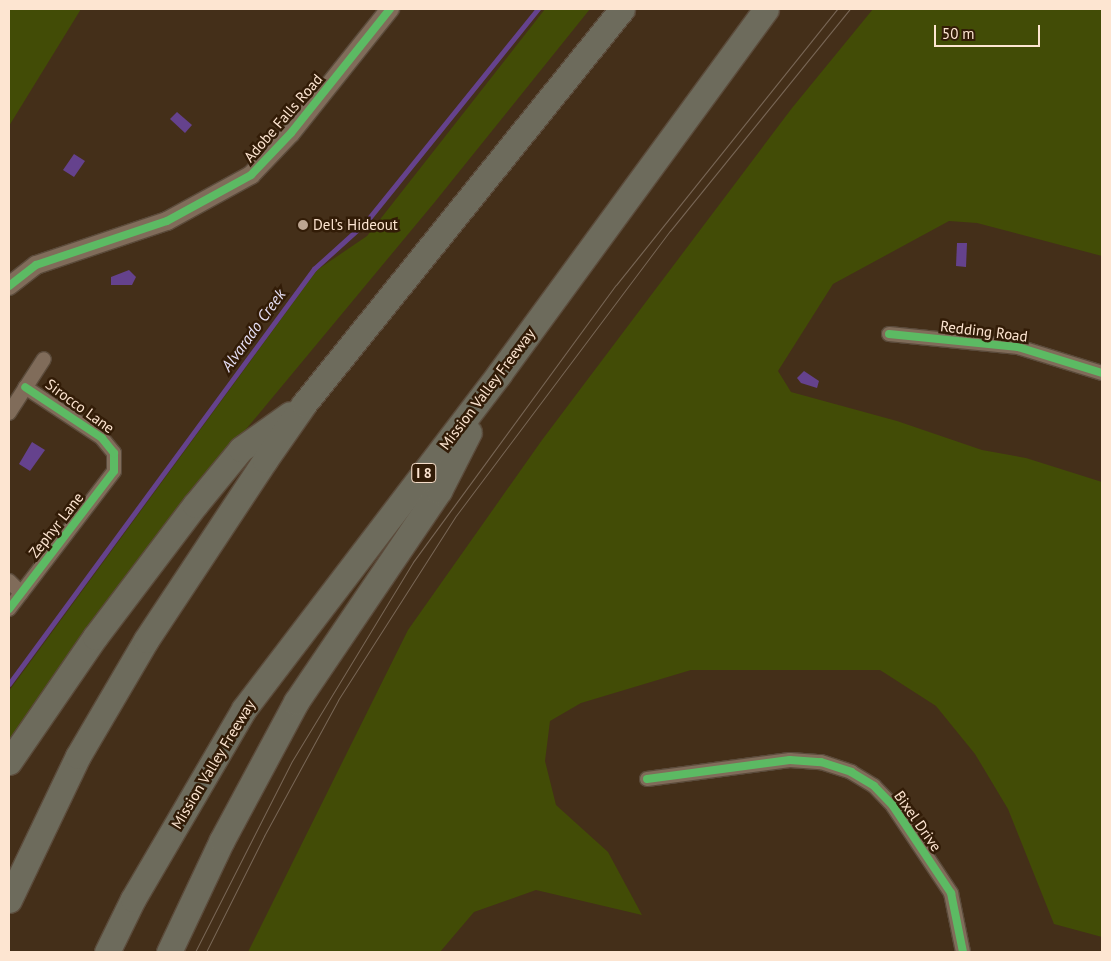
<!DOCTYPE html>
<meta charset="utf-8">
<style>
body{margin:0}
#map{position:relative;width:1111px;height:961px;overflow:hidden;background:#442f19;font-family:"PT Sans",sans-serif}
div>[style]{position:absolute}
.green>*{inset:0;background:#424c06}
.water>*{inset:0;background:#65428d}
.stream>*{height:4.5px;margin:-2.25px;padding:0 2.25px;transform-origin:2.25px;border-radius:2.25px;background:#65428d}
.roads{filter:drop-shadow(1px 0 #5b4b3b) drop-shadow(-1px 0 #5b4b3b) drop-shadow(0 1px #5b4b3b) drop-shadow(0 -1px #5b4b3b)}
.minor>*{height:14px;margin:-7px;padding:0 7px;transform-origin:7px;border-radius:7px;background:#806c5a}
.tertiary>*{height:18px;margin:-9px;padding:0 9px;transform-origin:9px;border-radius:9px;background:#806c5a}
.motorway>*{height:25px;margin:-12.5px;padding:0 12.5px;transform-origin:12.5px;border-radius:12.5px;background:#6d6b5c}
.tram>*{height:1px;margin:-0.5px;padding:0 0.5px;transform-origin:0.5px;border-radius:0.5px;background:#796756}
.cycleway>*{height:8px;margin:-4px;padding:0 4px;transform-origin:4px;border-radius:4px;background:#5cba63}
.dots>*{width:14px;height:14px;translate:-50% -50%;box-sizing:border-box;border:2px solid #321c07;border-radius:50%}
span{translate:-50% -50%;white-space:nowrap;text-align:center;line-height:1.15;-webkit-text-stroke:5px #321c07;paint-order:stroke}
.shield-label span{padding:1px 4px;background:#321c07;border:1px solid;border-radius:4px;-webkit-text-stroke-width:0}
.shield-label{font-size:14px;color:#fde5d1;font-weight:700}
.street-label{font-size:15px;color:#fde5d1}
.poi-label{font-size:15px;color:#fde5d1}
.left{translate:0 -50%;text-align:left}
.water-label{font-size:16px;color:#e6dff6;font-style:italic}
.frame{position:absolute;inset:0;border:10px solid #fde5d1;pointer-events:none}
.scale{position:absolute;left:934px;top:25px;width:106px;height:22px;box-sizing:border-box;border:2px solid #fde5d1;border-top:0;padding-left:6px;font-size:15px;line-height:18px;white-space:nowrap;color:#fde5d1;-webkit-text-stroke:4px #321c07;paint-order:stroke}
</style>
<div id="map">
<div class="green">
<i style="clip-path:polygon(9px 9px,81px 9px,9px 126px)"></i>
<i style="clip-path:polygon(545px 9px,590px 9px,434px 203px,169px 522px,9px 743px,9px 691px,317px 270px,367px 236px)"></i>
<i style="clip-path:polygon(873px 9px,1102px 9px,1102px 256px,977px 223px,949px 221px,833px 284px,778px 371px,791px 392px,897px 421px,982px 450px,1026px 458px,1102px 482px,1102px 937px,1054px 924px,1008px 809px,975px 754px,936px 706px,880px 670px,691px 670px,581px 703px,550px 721px,545px 761px,556px 805px,608px 852px,642px 915px,536px 890px,474px 912px,440px 952px,248px 952px,408px 630px,542px 440px,792px 108px)"></i>
</div>
<div class="water">
<i style="clip-path:polygon(177px 112px,192px 125px,185px 133px,170px 119px)"></i>
<i style="clip-path:polygon(74px 154px,85px 161px,74px 177px,63px 170px)"></i>
<i style="clip-path:polygon(957px 243px,967px 243px,966px 267px,956px 266px)"></i>
<i style="clip-path:polygon(129px 270px,136px 277px,132px 285px,111px 285px,111px 277px)"></i>
<i style="clip-path:polygon(804px 371px,819px 381px,817px 388px,801px 383px,797px 378px)"></i>
<i style="clip-path:polygon(32px 442px,45px 450px,30px 471px,19px 464px)"></i>
</div>
<div class="stream">
<i style="left:9px;top:684px;width:515px;rotate:-53.69deg"></i>
<i style="left:314px;top:269px;width:70px;rotate:-42.1deg"></i>
<i style="left:366px;top:222px;width:274px;rotate:-51.1deg"></i>
</div>
<div class="roads">
<div class="minor">
<i style="left:889px;top:334px;width:130px;rotate:5.8deg"></i>
<i style="left:1018px;top:347px;width:88px;rotate:17.2deg"></i>
<i style="left:9px;top:413px;width:64px;rotate:-57.1deg"></i>
<i style="left:9px;top:581px;width:17px;rotate:45deg"></i>
<i style="left:9px;top:609px;width:173px;rotate:-52.7deg"></i>
<i style="left:114px;top:471px;width:18px;rotate:-90deg"></i>
<i style="left:114px;top:453px;width:19px;rotate:-129deg"></i>
<i style="left:102px;top:438px;width:92px;rotate:-146.5deg"></i>
<i style="left:647px;top:779px;width:144px;rotate:-7.6deg"></i>
<i style="left:790px;top:760px;width:31px;rotate:4deg"></i>
<i style="left:821px;top:762px;width:32px;rotate:18deg"></i>
<i style="left:851px;top:772px;width:27px;rotate:31deg"></i>
<i style="left:874px;top:786px;width:28px;rotate:46deg"></i>
<i style="left:893px;top:806px;width:105px;rotate:56.3deg"></i>
<i style="left:951px;top:893px;width:60px;rotate:78.5deg"></i>
</div>
<div class="tertiary">
<i style="left:9px;top:286px;width:34px;rotate:-38deg"></i>
<i style="left:36px;top:265px;width:138px;rotate:-18.6deg"></i>
<i style="left:167px;top:221px;width:96px;rotate:-28.7deg"></i>
<i style="left:251px;top:175px;width:58px;rotate:-46.4deg"></i>
<i style="left:291px;top:133px;width:159px;rotate:-51.4deg"></i>
</div>
<div class="motorway">
<i style="left:9px;top:762px;width:152px;rotate:-55.5deg"></i>
<i style="left:95px;top:637px;width:166px;rotate:-52.9deg"></i>
<i style="left:195px;top:505px;width:72px;rotate:-50.6deg"></i>
<i style="left:241px;top:449px;width:60px;rotate:-35.5deg"></i>
<i style="left:9px;top:900px;width:160px;rotate:-64.4deg"></i>
<i style="left:78px;top:756px;width:134px;rotate:-59.6deg"></i>
<i style="left:146px;top:640px;width:216px;rotate:-56.5deg"></i>
<i style="left:265px;top:460px;width:68px;rotate:-55.1deg"></i>
<i style="left:304px;top:404px;width:507px;rotate:-51.16deg"></i>
<i style="left:107px;top:952px;width:59px;rotate:-63.9deg"></i>
<i style="left:133px;top:899px;width:220px;rotate:-59.7deg"></i>
<i style="left:244px;top:709px;width:421px;rotate:-52.7deg"></i>
<i style="left:499px;top:374px;width:452px;rotate:-53.8deg"></i>
<i style="left:169px;top:952px;width:124px;rotate:-64.7deg"></i>
<i style="left:222px;top:840px;width:157px;rotate:-61.8deg"></i>
<i style="left:296px;top:702px;width:255px;rotate:-55.9deg"></i>
<i style="left:439px;top:491px;width:66px;rotate:-63deg"></i>
</div>
</div>
<div class="tram">
<i style="left:195px;top:952px;width:214px;rotate:-63.1deg"></i>
<i style="left:292px;top:761px;width:233px;rotate:-58.7deg"></i>
<i style="left:413px;top:562px;width:343px;rotate:-53.8deg"></i>
<i style="left:616px;top:285px;width:354px;rotate:-51.3deg"></i>
<i style="left:206px;top:952px;width:130px;rotate:-63.4deg"></i>
<i style="left:264px;top:836px;width:155px;rotate:-61.4deg"></i>
<i style="left:338px;top:700px;width:217px;rotate:-57.4deg"></i>
<i style="left:455px;top:517px;width:358px;rotate:-53.1deg"></i>
<i style="left:670px;top:231px;width:286px;rotate:-51deg"></i>
</div>
<div class="cycleway">
<i style="left:9px;top:286px;width:34px;rotate:-38deg"></i>
<i style="left:36px;top:265px;width:138px;rotate:-18.6deg"></i>
<i style="left:167px;top:221px;width:96px;rotate:-28.7deg"></i>
<i style="left:251px;top:175px;width:58px;rotate:-46.4deg"></i>
<i style="left:291px;top:133px;width:159px;rotate:-51.4deg"></i>
<i style="left:889px;top:334px;width:130px;rotate:5.8deg"></i>
<i style="left:1018px;top:347px;width:88px;rotate:17.2deg"></i>
<i style="left:9px;top:609px;width:173px;rotate:-52.7deg"></i>
<i style="left:114px;top:471px;width:18px;rotate:-90deg"></i>
<i style="left:114px;top:453px;width:19px;rotate:-129deg"></i>
<i style="left:102px;top:438px;width:92px;rotate:-146.5deg"></i>
<i style="left:647px;top:779px;width:144px;rotate:-7.6deg"></i>
<i style="left:790px;top:760px;width:31px;rotate:4deg"></i>
<i style="left:821px;top:762px;width:32px;rotate:18deg"></i>
<i style="left:851px;top:772px;width:27px;rotate:31deg"></i>
<i style="left:874px;top:786px;width:28px;rotate:46deg"></i>
<i style="left:893px;top:806px;width:105px;rotate:56.3deg"></i>
<i style="left:951px;top:893px;width:60px;rotate:78.5deg"></i>
</div>
<div class="dots">
<i style="left:303px;top:225px;background:#bca591"></i>
</div>
<div class="shield-label">
<span style="left:424px;top:473px">I 8</span>
</div>
<div class="street-label">
<span style="left:283px;top:118px;rotate:-49deg">Adobe Falls Road</span>
<span style="left:984px;top:331px;rotate:7deg">Redding Road</span>
<span style="left:487px;top:389px;rotate:-53deg">Mission Valley Freeway</span>
<span style="left:80px;top:406px;rotate:36deg">Sirocco Lane</span>
<span style="left:56px;top:525px;rotate:-52deg">Zephyr Lane</span>
<span style="left:213px;top:764px;rotate:-59deg">Mission Valley Freeway</span>
<span style="left:918px;top:821px;rotate:55deg">Bixel Drive</span>
</div>
<div class="poi-label">
<span class="left" style="left:313px;top:225px">Del’s Hideout</span>
</div>
<div class="water-label">
<span style="left:253px;top:330px;rotate:-54deg">Alvarado Creek</span>
</div>
<div class="frame"></div>
<div class="scale">50 m</div>
</div>
